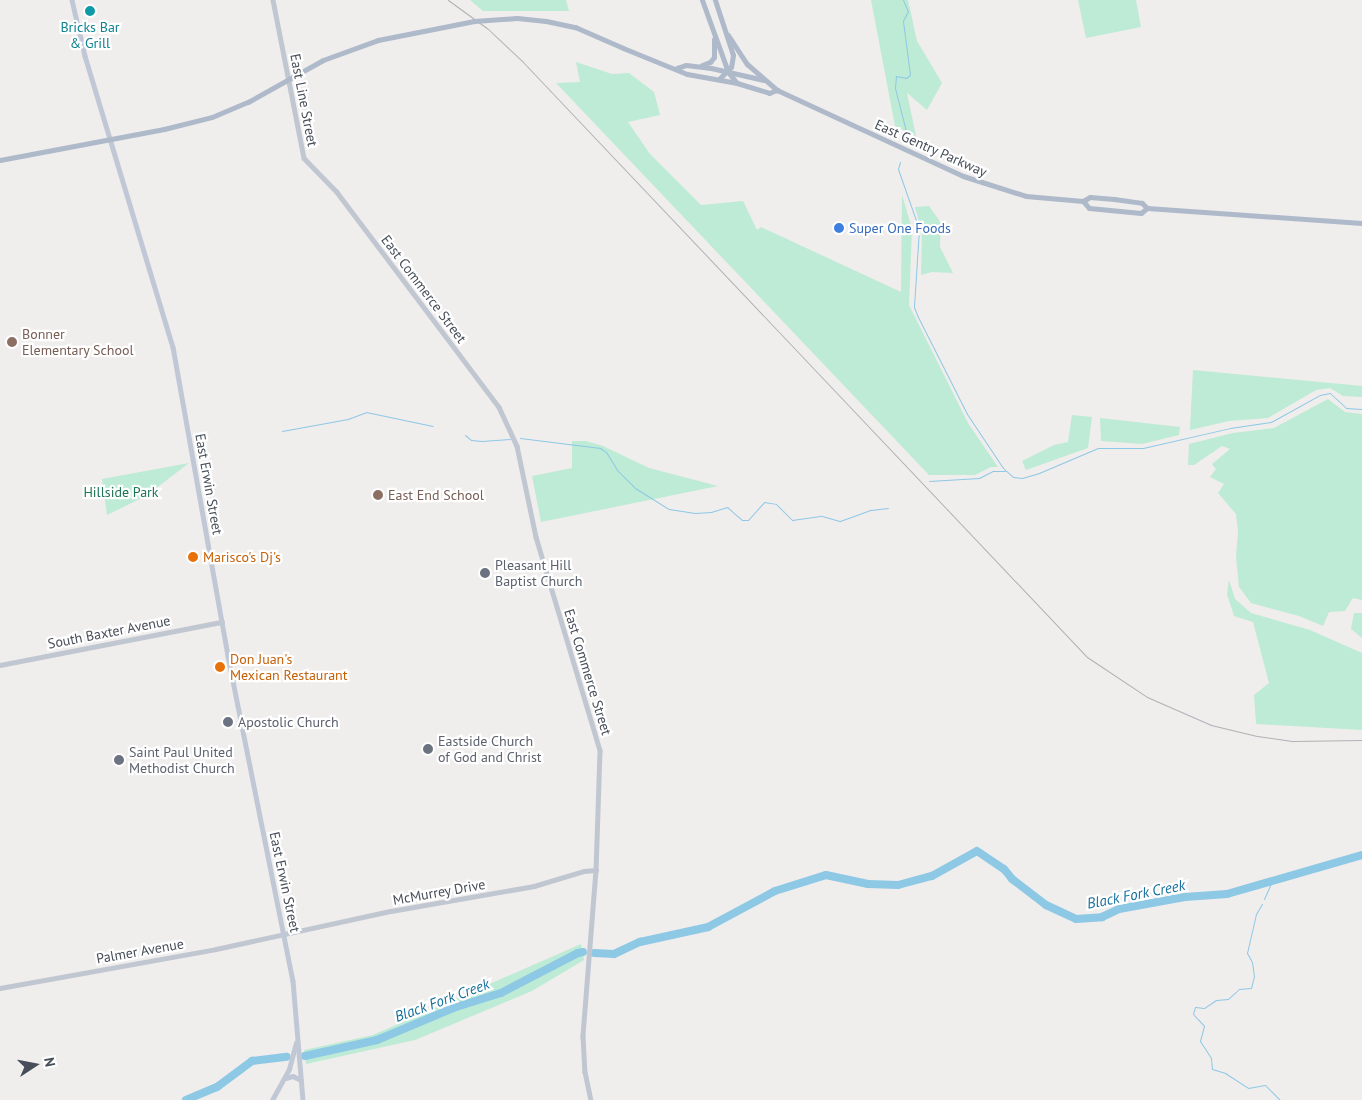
<!DOCTYPE html>
<style>
body{margin:0}
#map{position:relative;width:1362px;height:1100px;overflow:hidden;background:#f0eded;font-family:"PT Sans",sans-serif}
div>[style]{position:absolute}
.green>*{inset:0;background:#bdebd5}
.stream>*{height:1px;margin:-0.5px;padding:0 0.5px;transform-origin:0.5px;border-radius:0.5px;background:#8dc8e5}
.river>*{height:8px;margin:-4px;padding:0 4px;transform-origin:4px;border-radius:4px;background:#8dc8e5}
.tertiary>*{height:4.5px;margin:-2.25px;padding:0 2.25px;transform-origin:2.25px;border-radius:2.25px;background:#c1c7d1}
.secondary>*{height:4.5px;margin:-2.25px;padding:0 2.25px;transform-origin:2.25px;border-radius:2.25px;background:#c1c8d5}
.primary>*{height:5px;margin:-2.5px;padding:0 2.5px;transform-origin:2.5px;border-radius:2.5px;background:#aeb9ca}
.rail>*{height:1px;margin:-0.5px;padding:0 0.5px;transform-origin:0.5px;border-radius:0.5px;background:#b0b1b7}
.primary-bridge>*{height:5px;margin:-2.5px;padding:0 2.5px;transform-origin:2.5px;border-radius:2.5px;background:#aeb9ca}
.dots>*{width:14px;height:14px;translate:-50% -50%;box-sizing:border-box;border:2px solid #fff;border-radius:50%}
span{translate:-50% -50%;white-space:nowrap;text-align:center;line-height:1.15;-webkit-text-stroke:4.5px #fff;paint-order:stroke}
.culture-label{font-size:14px;color:#0d838f}
.street-label{font-size:14px;color:#474e59}
.shop-label{font-size:14px;color:#366cbe}
.left{translate:0 -50%;text-align:left}
.education-label{font-size:14px;color:#785e54}
.park-label{font-size:14px;color:#1c7554}
.food-label{font-size:14px;color:#c56008}
.worship-label{font-size:14px;color:#5b616d}
.water-label{font-size:15px;color:#15709d;font-style:italic}
.north{position:absolute;left:10px;top:1040px;width:50px;height:50px;-webkit-text-stroke:4px #fff;paint-order:stroke;rotate:79deg;font-size:14px;font-weight:700;line-height:20px;text-align:center;color:#474e59}
.north::after{content:'';display:block;margin:auto;width:18px;height:22px;background:#474e59;clip-path:polygon(50% 0,100% 100%,50% 72%,0 100%)}
</style>
<div id="map">
<div class="green">
<i style="clip-path:polygon(470px 0,566px 0,569px 11px,483px 11px)"></i>
<i style="clip-path:polygon(871px 0,908px 0,917px 41px,942px 83px,927px 110px,907px 93px,916px 136px,895px 126px)"></i>
<i style="clip-path:polygon(1078px 0,1136px 0,1141px 27px,1086px 38px)"></i>
<i style="clip-path:polygon(576px 62px,612px 74px,629px 73px,654px 92px,660px 115px,628px 122px,650px 154px,701px 205px,743px 201px,757px 230px,761px 227px,901px 292px,902px 195px,912px 229px,909px 305px,968px 423px,998px 467px,991px 467px,975px 475px,929px 475px,556px 83px,580px 82px)"></i>
<i style="clip-path:polygon(929px 206px,941px 223px,940px 247px,953px 273px,932px 272px,921px 275px,922px 232px,915px 207px)"></i>
<i style="clip-path:polygon(1193px 370px,1362px 386px,1362px 397px,1343px 396px,1330px 388px,1316px 390px,1268px 418px,1229px 421px,1190px 430px)"></i>
<i style="clip-path:polygon(1328px 399px,1345px 412px,1362px 414px,1362px 600px,1353px 598px,1345px 611px,1329px 612px,1323px 626px,1299px 616px,1251px 603px,1239px 587px,1236px 557px,1238px 532px,1236px 514px,1218px 493px,1224px 484px,1210px 477px,1216px 469px,1212px 464px,1230px 449px,1222px 446px,1194px 465px,1188px 465px,1189px 444px,1233px 433px,1274px 428px)"></i>
<i style="clip-path:polygon(1072px 415px,1092px 417px,1088px 448px,1026px 470px,1022px 461px,1054px 445px,1068px 442px)"></i>
<i style="clip-path:polygon(1100px 418px,1180px 427px,1179px 435px,1142px 444px,1101px 441px)"></i>
<i style="clip-path:polygon(572px 441px,586px 441px,603px 446px,649px 468px,718px 486px,541px 522px,532px 476px,572px 468px)"></i>
<i style="clip-path:polygon(189px 463px,146px 496px,107px 515px,102px 479px)"></i>
<i style="clip-path:polygon(1229px 580px,1235px 599px,1251px 613px,1310px 630px,1362px 653px,1362px 730px,1256px 724px,1254px 695px,1269px 683px,1253px 622px,1234px 616px,1227px 594px)"></i>
<i style="clip-path:polygon(1354px 613px,1362px 613px,1362px 638px,1351px 629px)"></i>
<i style="clip-path:polygon(581px 944px,584px 960px,532px 991px,415px 1040px,306px 1064px,304px 1050px,373px 1035px)"></i>
</div>
<div class="stream">
<i style="left:903px;top:0;width:12px;rotate:66deg"></i>
<i style="left:908px;top:11px;width:11px;rotate:117deg"></i>
<i style="left:903px;top:21px;width:54px;rotate:82.6deg"></i>
<i style="left:910px;top:75px;width:5px;rotate:143deg"></i>
<i style="left:906px;top:78px;width:10px;rotate:-169deg"></i>
<i style="left:896px;top:76px;width:12px;rotate:95deg"></i>
<i style="left:895px;top:88px;width:53px;rotate:75.7deg"></i>
<i style="left:900px;top:162px;width:7px;rotate:106deg"></i>
<i style="left:898px;top:169px;width:64px;rotate:70.7deg"></i>
<i style="left:919px;top:229px;width:78px;rotate:93.7deg"></i>
<i style="left:914px;top:307px;width:9px;rotate:69deg"></i>
<i style="left:917px;top:315px;width:111px;rotate:63.2deg"></i>
<i style="left:967px;top:414px;width:65px;rotate:56.3deg"></i>
<i style="left:1003px;top:468px;width:13px;rotate:42deg"></i>
<i style="left:1013px;top:477px;width:9px;rotate:6deg"></i>
<i style="left:1022px;top:478px;width:18px;rotate:-16deg"></i>
<i style="left:1039px;top:473px;width:64px;rotate:-23deg"></i>
<i style="left:1098px;top:448px;width:45px"></i>
<i style="left:1143px;top:448px;width:89px;rotate:-12.9deg"></i>
<i style="left:1230px;top:428px;width:41px;rotate:-8.3deg"></i>
<i style="left:1271px;top:422px;width:56px;rotate:-28.9deg"></i>
<i style="left:1320px;top:395px;width:10px;rotate:-11deg"></i>
<i style="left:1330px;top:393px;width:22px;rotate:43deg"></i>
<i style="left:1346px;top:408px;width:16px;rotate:4deg"></i>
<i style="left:282px;top:431px;width:67px;rotate:-10.3deg"></i>
<i style="left:348px;top:419px;width:19px;rotate:-21deg"></i>
<i style="left:366px;top:412px;width:68px;rotate:11.8deg"></i>
<i style="left:465px;top:435px;width:8px;rotate:40deg"></i>
<i style="left:471px;top:440px;width:11px;rotate:5deg"></i>
<i style="left:482px;top:441px;width:28px;rotate:-4deg"></i>
<i style="left:520px;top:438px;width:81px;rotate:7.1deg"></i>
<i style="left:600px;top:448px;width:7px;rotate:34deg"></i>
<i style="left:606px;top:452px;width:22px;rotate:58deg"></i>
<i style="left:618px;top:471px;width:24px;rotate:45deg"></i>
<i style="left:635px;top:488px;width:40px;rotate:32deg"></i>
<i style="left:669px;top:509px;width:26px;rotate:9deg"></i>
<i style="left:695px;top:513px;width:16px;rotate:-4deg"></i>
<i style="left:711px;top:512px;width:17px;rotate:-17deg"></i>
<i style="left:727px;top:507px;width:20px;rotate:41deg"></i>
<i style="left:742px;top:520px;width:6px"></i>
<i style="left:748px;top:520px;width:24px;rotate:-48deg"></i>
<i style="left:764px;top:502px;width:12px;rotate:9deg"></i>
<i style="left:776px;top:504px;width:23px;rotate:45deg"></i>
<i style="left:792px;top:520px;width:30px;rotate:-8deg"></i>
<i style="left:822px;top:516px;width:19px;rotate:16deg"></i>
<i style="left:840px;top:521px;width:33px;rotate:-20deg"></i>
<i style="left:871px;top:510px;width:17px;rotate:-7deg"></i>
<i style="left:929px;top:481px;width:50px;rotate:-3.4deg"></i>
<i style="left:979px;top:478px;width:16px;rotate:-27deg"></i>
<i style="left:993px;top:471px;width:12px"></i>
<i style="left:1264px;top:899px;width:17px;rotate:-66deg"></i>
<i style="left:1262px;top:904px;width:12px;rotate:121deg"></i>
<i style="left:1256px;top:914px;width:40px;rotate:103deg"></i>
<i style="left:1247px;top:953px;width:10px;rotate:61deg"></i>
<i style="left:1252px;top:962px;width:14px;rotate:82deg"></i>
<i style="left:1254px;top:976px;width:12px;rotate:104deg"></i>
<i style="left:1251px;top:988px;width:12px;rotate:175deg"></i>
<i style="left:1239px;top:989px;width:15px;rotate:138deg"></i>
<i style="left:1228px;top:999px;width:12px;rotate:175deg"></i>
<i style="left:1216px;top:1000px;width:14px;rotate:146deg"></i>
<i style="left:1204px;top:1008px;width:9px;rotate:-174deg"></i>
<i style="left:1195px;top:1007px;width:7px;rotate:106deg"></i>
<i style="left:1193px;top:1014px;width:16px;rotate:47deg"></i>
<i style="left:1204px;top:1026px;width:16px;rotate:105deg"></i>
<i style="left:1200px;top:1041px;width:20px;rotate:57deg"></i>
<i style="left:1211px;top:1058px;width:11px;rotate:85deg"></i>
<i style="left:1212px;top:1069px;width:14px;rotate:17deg"></i>
<i style="left:1225px;top:1073px;width:27px;rotate:33deg"></i>
<i style="left:1248px;top:1088px;width:17px;rotate:-10deg"></i>
<i style="left:1265px;top:1085px;width:21px;rotate:45deg"></i>
</div>
<div class="river">
<i style="left:594px;top:953px;width:20px;rotate:3deg"></i>
<i style="left:614px;top:954px;width:29px;rotate:-25deg"></i>
<i style="left:640px;top:942px;width:70px;rotate:-12.4deg"></i>
<i style="left:708px;top:927px;width:76px;rotate:-28.2deg"></i>
<i style="left:775px;top:891px;width:53px;rotate:-17.4deg"></i>
<i style="left:826px;top:875px;width:43px;rotate:12.1deg"></i>
<i style="left:868px;top:884px;width:30px;rotate:2deg"></i>
<i style="left:898px;top:885px;width:35px;rotate:-15deg"></i>
<i style="left:932px;top:876px;width:51px;rotate:-29.1deg"></i>
<i style="left:977px;top:851px;width:32px;rotate:34deg"></i>
<i style="left:1004px;top:869px;width:13px;rotate:51deg"></i>
<i style="left:1012px;top:879px;width:43px;rotate:37.4deg"></i>
<i style="left:1046px;top:905px;width:33px;rotate:25deg"></i>
<i style="left:1076px;top:919px;width:26px;rotate:-4deg"></i>
<i style="left:1102px;top:917px;width:19px;rotate:-25deg"></i>
<i style="left:1119px;top:909px;width:67px;rotate:-10.3deg"></i>
<i style="left:1185px;top:897px;width:42px;rotate:-4.1deg"></i>
<i style="left:1227px;top:894px;width:141px;rotate:-16.1deg"></i>
<i style="left:305px;top:1056px;width:74px;rotate:-12.5deg"></i>
<i style="left:377px;top:1040px;width:86px;rotate:-22.7deg"></i>
<i style="left:456px;top:1007px;width:47px;rotate:-17.3deg"></i>
<i style="left:501px;top:993px;width:87px;rotate:-27.5deg"></i>
<i style="left:578px;top:953px;width:5px;rotate:-11deg"></i>
<i style="left:186px;top:1100px;width:34px;rotate:-23deg"></i>
<i style="left:217px;top:1087px;width:44px;rotate:-36.6deg"></i>
<i style="left:252px;top:1061px;width:35px;rotate:-7deg"></i>
</div>
<div class="tertiary">
<i style="left:273px;top:0;width:161px;rotate:78.9deg"></i>
<i style="left:304px;top:158px;width:47px;rotate:45.9deg"></i>
<i style="left:337px;top:192px;width:269px;rotate:53deg"></i>
<i style="left:499px;top:407px;width:43px;rotate:65.2deg"></i>
<i style="left:517px;top:446px;width:93px;rotate:78.2deg"></i>
<i style="left:536px;top:537px;width:223px;rotate:73.3deg"></i>
<i style="left:600px;top:751px;width:119px;rotate:91.9deg"></i>
<i style="left:596px;top:870px;width:167px;rotate:94.5deg"></i>
<i style="left:583px;top:1036px;width:36px;rotate:87deg"></i>
<i style="left:585px;top:1072px;width:29px;rotate:78deg"></i>
<i style="left:0;top:665px;width:226px;rotate:-11deg"></i>
<i style="left:0;top:988px;width:219px;rotate:-10.2deg"></i>
<i style="left:216px;top:949px;width:179px;rotate:-12.3deg"></i>
<i style="left:391px;top:911px;width:145px;rotate:-9.9deg"></i>
<i style="left:534px;top:886px;width:52px;rotate:-16.7deg"></i>
<i style="left:584px;top:871px;width:12px;rotate:-5deg"></i>
</div>
<div class="secondary">
<i style="left:72px;top:0;width:57px;rotate:76.9deg"></i>
<i style="left:85px;top:56px;width:304px;rotate:73.2deg"></i>
<i style="left:173px;top:347px;width:314px;rotate:79.9deg"></i>
<i style="left:228px;top:656px;width:331px;rotate:78.7deg"></i>
<i style="left:293px;top:981px;width:119px;rotate:85.2deg"></i>
<i style="left:286px;top:1078px;width:7px;rotate:-16deg"></i>
<i style="left:293px;top:1076px;width:9px;rotate:27deg"></i>
<i style="left:272px;top:1100px;width:35px;rotate:-61deg"></i>
<i style="left:289px;top:1069px;width:27px;rotate:-75deg"></i>
</div>
<div class="primary">
<i style="left:702px;top:0;width:77px;rotate:70.1deg"></i>
<i style="left:728px;top:72px;width:14px;rotate:51deg"></i>
<i style="left:715px;top:0;width:58px;rotate:71.9deg"></i>
<i style="left:733px;top:55px;width:12px;rotate:99deg"></i>
<i style="left:731px;top:67px;width:17px;rotate:135deg"></i>
<i style="left:728px;top:35px;width:35px;rotate:57deg"></i>
<i style="left:747px;top:64px;width:40px;rotate:41deg"></i>
<i style="left:777px;top:90px;width:205px;rotate:24.8deg"></i>
<i style="left:963px;top:176px;width:66px;rotate:17.6deg"></i>
<i style="left:1026px;top:196px;width:57px;rotate:5deg"></i>
<i style="left:1083px;top:201px;width:8px;rotate:-30deg"></i>
<i style="left:1090px;top:197px;width:24px;rotate:5deg"></i>
<i style="left:1114px;top:199px;width:28px;rotate:8deg"></i>
<i style="left:1142px;top:203px;width:7px;rotate:45deg"></i>
<i style="left:623px;top:48px;width:69px;rotate:22.1deg"></i>
<i style="left:687px;top:74px;width:51px;rotate:10.2deg"></i>
<i style="left:737px;top:83px;width:34px;rotate:17deg"></i>
<i style="left:769px;top:93px;width:9px;rotate:-21deg"></i>
<i style="left:702px;top:65px;width:9px;rotate:-21deg"></i>
<i style="left:710px;top:62px;width:6px;rotate:-51deg"></i>
<i style="left:714px;top:57px;width:18px;rotate:-90deg"></i>
<i style="left:677px;top:68px;width:9px;rotate:-18deg"></i>
<i style="left:686px;top:65px;width:25px;rotate:7deg"></i>
<i style="left:711px;top:68px;width:54px;rotate:12.8deg"></i>
<i style="left:0;top:160px;width:167px;rotate:-10.7deg"></i>
<i style="left:164px;top:129px;width:49px;rotate:-14deg"></i>
<i style="left:212px;top:117px;width:39px;rotate:-23deg"></i>
<i style="left:248px;top:102px;width:86px;rotate:-29.2deg"></i>
<i style="left:323px;top:60px;width:59px;rotate:-20deg"></i>
<i style="left:1083px;top:201px;width:9px;rotate:49deg"></i>
<i style="left:1089px;top:208px;width:52px;rotate:5.5deg"></i>
<i style="left:1141px;top:213px;width:8px;rotate:-40deg"></i>
<i style="left:1147px;top:208px;width:216px;rotate:4deg"></i>
</div>
<div class="rail">
<i style="left:448px;top:0;width:49px;rotate:35.9deg"></i>
<i style="left:488px;top:29px;width:47px;rotate:43.3deg"></i>
<i style="left:522px;top:61px;width:821px;rotate:46.53deg"></i>
<i style="left:1087px;top:657px;width:72px;rotate:33.7deg"></i>
<i style="left:1147px;top:697px;width:70px;rotate:23.6deg"></i>
<i style="left:1211px;top:725px;width:47px;rotate:13.4deg"></i>
<i style="left:1257px;top:736px;width:37px;rotate:8deg"></i>
<i style="left:1294px;top:741px;width:68px;rotate:-0.8deg"></i>
</div>
<div class="primary-bridge">
<i style="left:378px;top:40px;width:98px;rotate:-11.2deg"></i>
<i style="left:474px;top:21px;width:43px;rotate:-4deg"></i>
<i style="left:517px;top:18px;width:29px;rotate:6deg"></i>
<i style="left:546px;top:21px;width:30px;rotate:12deg"></i>
<i style="left:575px;top:27px;width:52px;rotate:23.6deg"></i>
</div>
<div class="dots">
<i style="left:90px;top:11px;background:#0f9aa8"></i>
<i style="left:839px;top:228px;background:#3f7fe0"></i>
<i style="left:12px;top:342px;background:#8d6e63"></i>
<i style="left:378px;top:495px;background:#8d6e63"></i>
<i style="left:193px;top:557px;background:#e8710a"></i>
<i style="left:485px;top:573px;background:#6b7280"></i>
<i style="left:220px;top:667px;background:#e8710a"></i>
<i style="left:228px;top:722px;background:#6b7280"></i>
<i style="left:428px;top:749px;background:#6b7280"></i>
<i style="left:119px;top:760px;background:#6b7280"></i>
</div>
<div class="culture-label">
<span style="left:90px;top:35px">Bricks Bar<br>&amp; Grill</span>
</div>
<div class="street-label">
<span style="left:304px;top:100px;rotate:79deg">East Line Street</span>
<span style="left:931px;top:148px;rotate:24deg">East Gentry Parkway</span>
<span style="left:424px;top:289px;rotate:53deg">East Commerce Street</span>
<span style="left:209px;top:484px;rotate:80deg">East Erwin Street</span>
<span style="left:109px;top:632px;rotate:-11deg">South Baxter Avenue</span>
<span style="left:588px;top:672px;rotate:73deg">East Commerce Street</span>
<span style="left:285px;top:882px;rotate:78deg">East Erwin Street</span>
<span style="left:439px;top:892px;rotate:-10deg">McMurrey Drive</span>
<span style="left:140px;top:951px;rotate:-10deg">Palmer Avenue</span>
</div>
<div class="shop-label">
<span class="left" style="left:849px;top:228px">Super One Foods</span>
</div>
<div class="education-label">
<span class="left" style="left:22px;top:342px">Bonner<br>Elementary School</span>
<span class="left" style="left:388px;top:495px">East End School</span>
</div>
<div class="park-label">
<span style="left:121px;top:492px">Hillside Park</span>
</div>
<div class="food-label">
<span class="left" style="left:203px;top:557px">Marisco's Dj's</span>
<span class="left" style="left:230px;top:667px">Don Juan's<br>Mexican Restaurant</span>
</div>
<div class="worship-label">
<span class="left" style="left:495px;top:573px">Pleasant Hill<br>Baptist Church</span>
<span class="left" style="left:238px;top:722px">Apostolic Church</span>
<span class="left" style="left:438px;top:749px">Eastside Church<br>of God and Christ</span>
<span class="left" style="left:129px;top:760px">Saint Paul United<br>Methodist Church</span>
</div>
<div class="water-label">
<span style="left:1136px;top:894px;rotate:-11deg">Black Fork Creek</span>
<span style="left:442px;top:1000px;rotate:-20deg">Black Fork Creek</span>
</div>
<div class="north">N</div>
</div>
